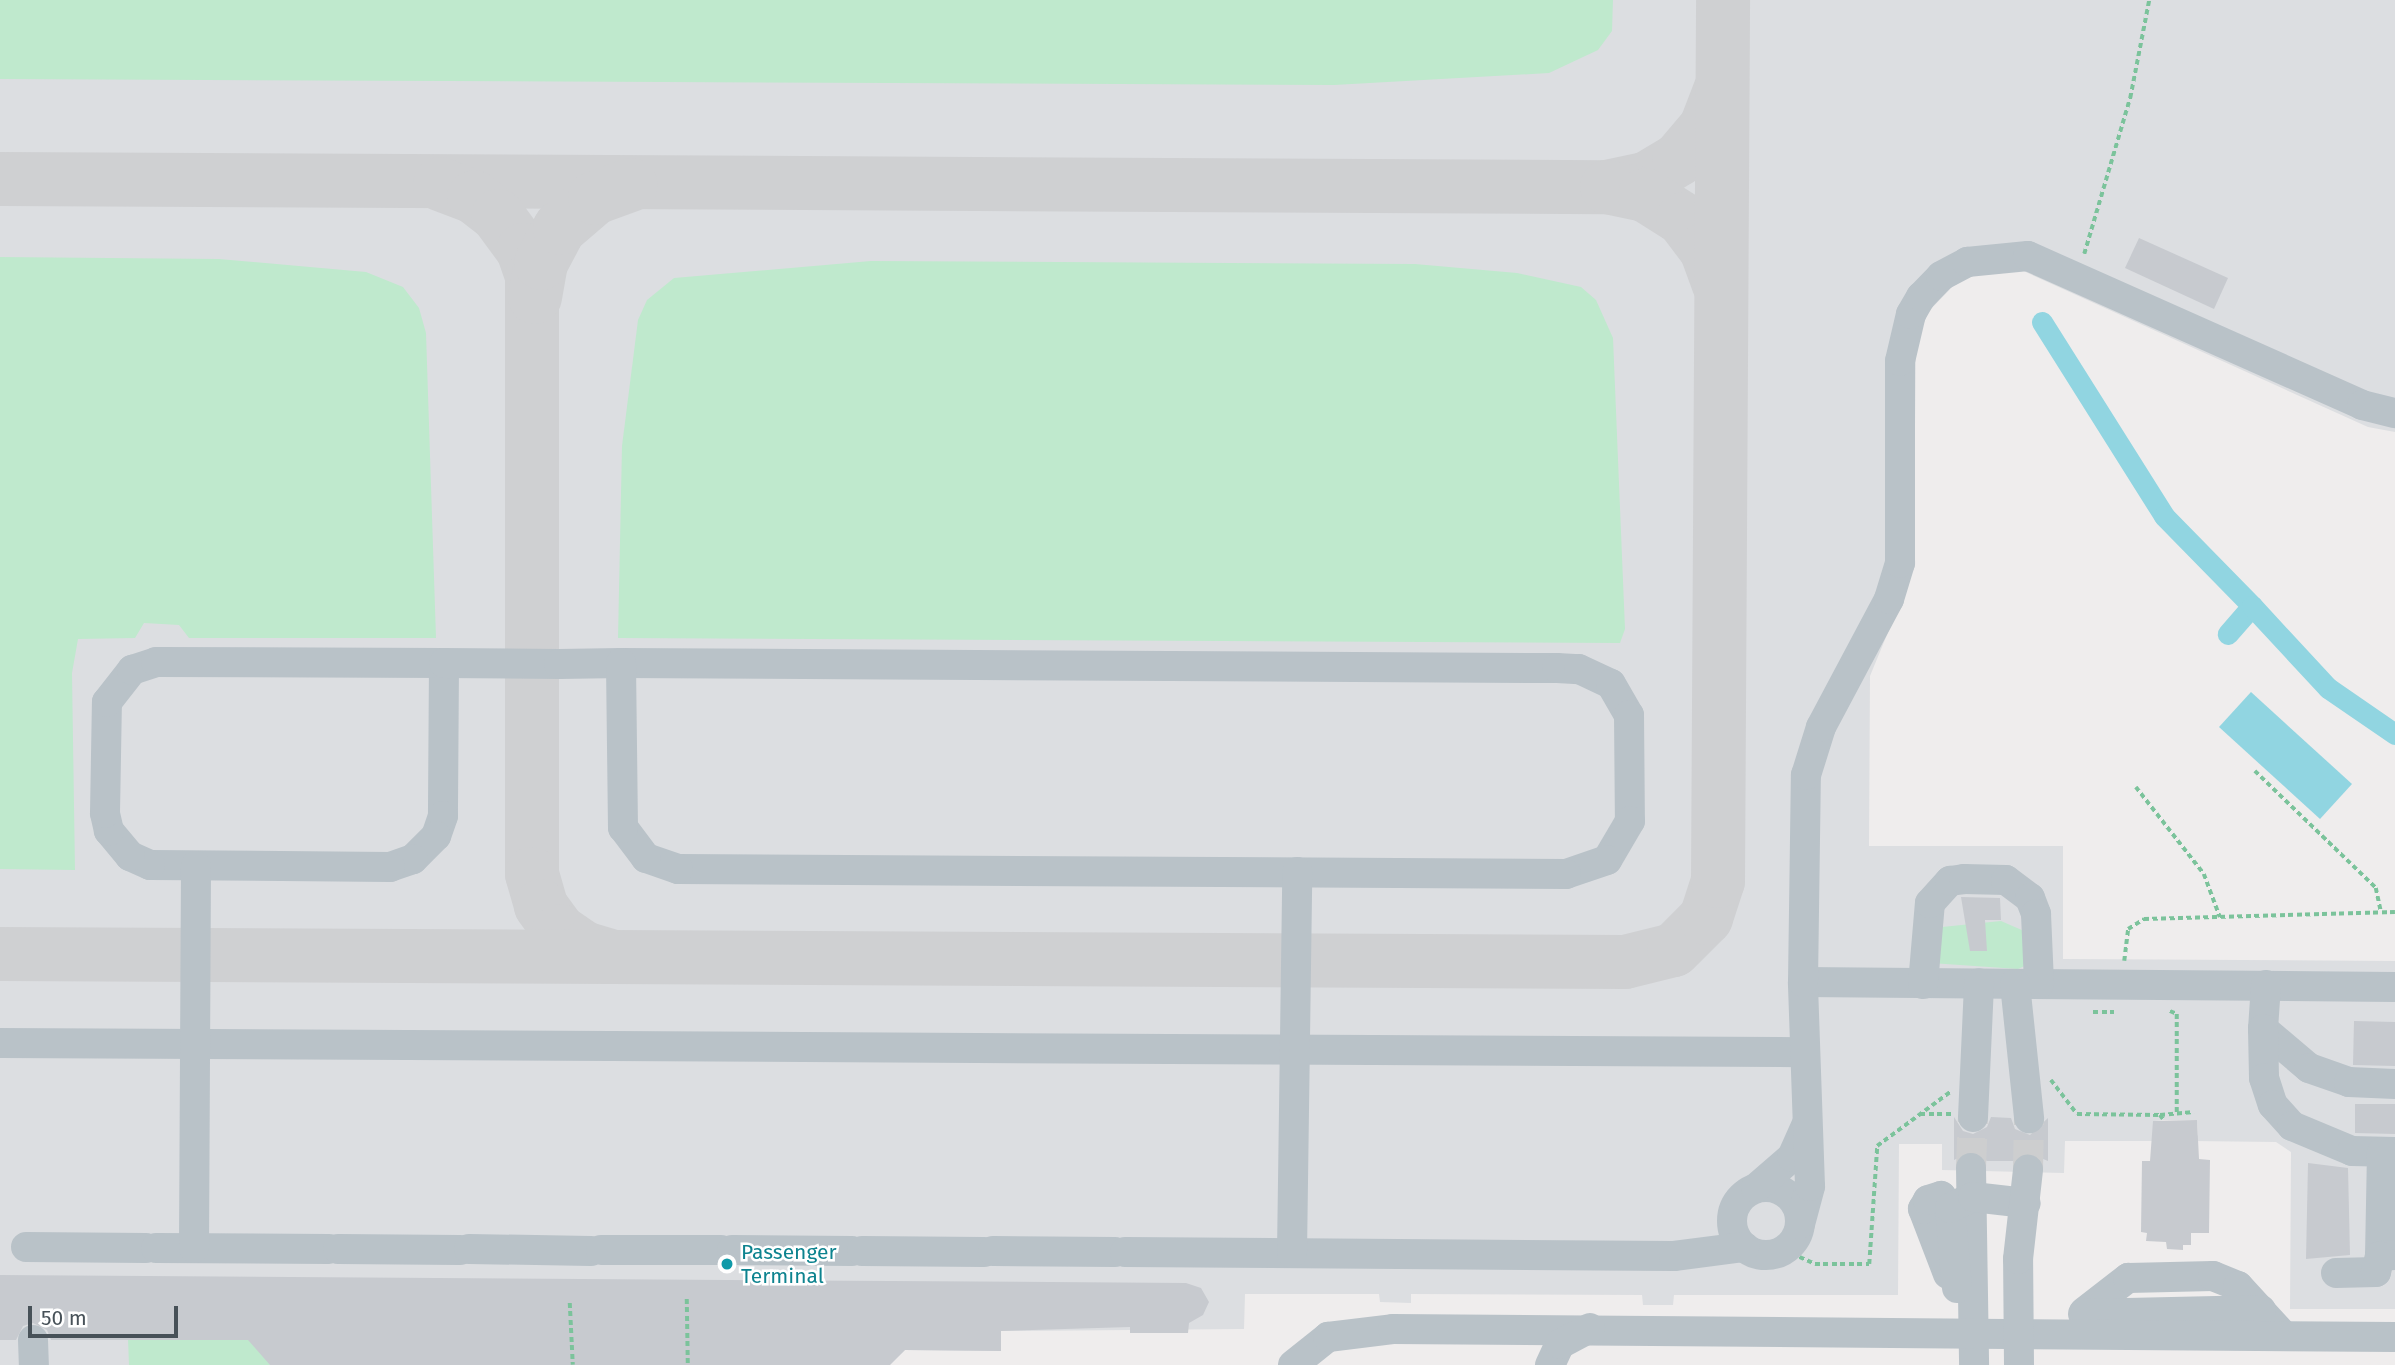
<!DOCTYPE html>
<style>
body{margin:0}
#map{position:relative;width:2395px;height:1365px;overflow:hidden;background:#efeded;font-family:"Fira Sans",sans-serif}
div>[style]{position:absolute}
.airport>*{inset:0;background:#dcdee1}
.green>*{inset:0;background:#bfe9cd}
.water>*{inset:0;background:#91d5e1}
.canal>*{height:21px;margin:-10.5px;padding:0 10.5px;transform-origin:10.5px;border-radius:10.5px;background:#91d5e1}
.taxiway>*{height:54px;margin:-27px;padding:0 27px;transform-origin:27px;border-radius:27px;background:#cfd0d2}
.building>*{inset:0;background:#c7cacf}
.minor-tunnel>*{height:30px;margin-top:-15px;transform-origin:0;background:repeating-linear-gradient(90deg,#cdcecf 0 30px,transparent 0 45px)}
.path>*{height:3.5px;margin-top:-1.75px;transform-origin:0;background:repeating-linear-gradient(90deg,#7bc39b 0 5px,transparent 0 8.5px)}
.minor>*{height:30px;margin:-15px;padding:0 15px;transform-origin:15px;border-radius:15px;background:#b9c2c8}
.minor>.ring{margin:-15px;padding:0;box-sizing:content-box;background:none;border:30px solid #b9c2c8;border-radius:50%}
.dots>*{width:19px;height:19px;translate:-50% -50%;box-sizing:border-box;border:4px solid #fff;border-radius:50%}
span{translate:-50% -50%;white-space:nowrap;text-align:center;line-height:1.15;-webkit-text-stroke:5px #fff;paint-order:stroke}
.culture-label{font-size:21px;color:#0d838f}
.left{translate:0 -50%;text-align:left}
.scale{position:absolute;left:28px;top:1306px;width:150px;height:32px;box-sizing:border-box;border:4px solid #475158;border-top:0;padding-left:9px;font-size:21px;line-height:24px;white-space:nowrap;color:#475158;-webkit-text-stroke:5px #fff;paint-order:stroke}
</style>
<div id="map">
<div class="airport">
<i style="clip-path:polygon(0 0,2395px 0,2395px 432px,2368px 427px,2019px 269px,1984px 271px,1957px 282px,1929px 311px,1916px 342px,1914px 509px,1905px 591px,1870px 676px,1869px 846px,2063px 846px,2063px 959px,2395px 961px,2395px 1309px,2290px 1309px,2291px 1152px,2276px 1142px,2192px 1141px,2198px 1135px,2197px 1120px,2163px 1120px,2154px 1121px,2159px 1141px,2065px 1141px,2064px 1173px,1942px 1170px,1942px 1144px,1899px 1144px,1898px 1295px,1674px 1295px,1673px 1305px,1643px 1305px,1642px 1295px,1411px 1294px,1411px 1303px,1380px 1302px,1379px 1294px,1245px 1294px,1244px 1329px,1001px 1331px,1001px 1351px,905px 1350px,888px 1365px,0 1365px)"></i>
</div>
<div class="green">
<i style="clip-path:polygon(0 0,1613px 0,1612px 31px,1598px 50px,1549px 73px,1334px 85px,0 79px)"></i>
<i style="clip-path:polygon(0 257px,219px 259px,366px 272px,403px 287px,419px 308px,426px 333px,436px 638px,189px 638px,179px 625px,144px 623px,135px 638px,78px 639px,72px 673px,75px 870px,0 869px)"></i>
<i style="clip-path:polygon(871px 261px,1415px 264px,1517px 273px,1581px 287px,1596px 300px,1613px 338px,1625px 629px,1620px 643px,618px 638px,622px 446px,638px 320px,647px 300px,674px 278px)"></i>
<i style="clip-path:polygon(2001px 921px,2024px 931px,2029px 964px,2018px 969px,1931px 963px,1942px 927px)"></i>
<i style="clip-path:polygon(128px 1339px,251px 1340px,271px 1365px,129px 1365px)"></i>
</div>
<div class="water">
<i style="clip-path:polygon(2251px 692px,2352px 784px,2320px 819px,2219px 727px)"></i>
</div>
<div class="canal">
<i style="left:2042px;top:322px;width:229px;rotate:57.8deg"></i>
<i style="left:2164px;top:516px;width:126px;rotate:45.6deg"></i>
<i style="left:2252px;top:606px;width:37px;rotate:131deg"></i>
<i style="left:2252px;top:606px;width:112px;rotate:47.2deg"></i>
<i style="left:2328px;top:688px;width:81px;rotate:34.5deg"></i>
</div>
<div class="taxiway">
<i style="left:0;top:179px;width:1607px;rotate:0.29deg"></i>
<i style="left:1607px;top:187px;width:40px;rotate:-12deg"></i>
<i style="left:1646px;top:179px;width:39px;rotate:-31deg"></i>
<i style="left:1679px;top:159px;width:42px;rotate:-49.8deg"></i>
<i style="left:1706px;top:127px;width:40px;rotate:-69deg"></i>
<i style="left:440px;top:184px;width:36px;rotate:21deg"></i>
<i style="left:474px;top:197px;width:31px;rotate:38deg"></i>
<i style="left:498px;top:216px;width:42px;rotate:53.7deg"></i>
<i style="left:523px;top:250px;width:28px;rotate:71deg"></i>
<i style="left:532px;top:276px;width:598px;rotate:90deg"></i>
<i style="left:532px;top:874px;width:33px;rotate:74deg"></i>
<i style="left:541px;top:906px;width:31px;rotate:54deg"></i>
<i style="left:559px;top:931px;width:30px;rotate:34deg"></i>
<i style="left:584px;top:948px;width:28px;rotate:17deg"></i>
<i style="left:1607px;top:187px;width:39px;rotate:12deg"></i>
<i style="left:1645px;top:195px;width:45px;rotate:32.3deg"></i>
<i style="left:1683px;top:219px;width:38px;rotate:53deg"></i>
<i style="left:1706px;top:249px;width:37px;rotate:70deg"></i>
<i style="left:535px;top:297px;width:35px;rotate:-80deg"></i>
<i style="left:541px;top:263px;width:40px;rotate:-62deg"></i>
<i style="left:560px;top:228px;width:46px;rotate:-40.6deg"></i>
<i style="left:595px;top:198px;width:38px;rotate:-20deg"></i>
<i style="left:0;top:954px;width:1625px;rotate:0.28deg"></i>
<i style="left:1625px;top:962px;width:50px;rotate:-13.8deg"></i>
<i style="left:1674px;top:950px;width:45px;rotate:-45deg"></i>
<i style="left:1706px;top:918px;width:39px;rotate:-72deg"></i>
<i style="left:1718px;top:881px;width:881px;rotate:-89.67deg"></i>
</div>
<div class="building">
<i style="clip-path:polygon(2139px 238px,2228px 278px,2214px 309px,2125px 268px)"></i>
<i style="clip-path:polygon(1961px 897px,2000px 898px,2001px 920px,1985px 920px,1987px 951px,1970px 951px)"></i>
<i style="clip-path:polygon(2354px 1021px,2395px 1022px,2395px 1066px,2353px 1065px)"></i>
<i style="clip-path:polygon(2355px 1104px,2395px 1104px,2395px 1134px,2355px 1133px)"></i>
<i style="clip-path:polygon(1954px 1117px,1963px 1131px,1973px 1134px,1987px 1127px,1991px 1117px,2011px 1118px,2015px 1129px,2030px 1135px,2048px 1118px,2048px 1161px,2029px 1153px,2013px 1161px,1987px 1161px,1971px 1151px,1954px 1160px)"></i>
<i style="clip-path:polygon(2197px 1120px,2199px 1159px,2210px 1160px,2209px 1233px,2191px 1233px,2191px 1245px,2183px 1245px,2183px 1250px,2167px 1249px,2166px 1242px,2146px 1241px,2147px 1233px,2141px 1232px,2142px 1161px,2150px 1161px,2153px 1121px)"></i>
<i style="clip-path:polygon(2308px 1163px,2348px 1168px,2350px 1255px,2306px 1259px)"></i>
<i style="clip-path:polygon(0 1275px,1186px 1283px,1201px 1288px,1209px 1302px,1203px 1315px,1189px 1323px,1188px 1333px,1130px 1333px,1130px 1327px,1001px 1331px,1001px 1351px,905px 1350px,890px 1365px,270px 1365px,248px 1340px,51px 1340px,47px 1330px,33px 1323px,23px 1326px,16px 1340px,0 1340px)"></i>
</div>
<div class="minor-tunnel">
<i style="left:1971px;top:1168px;width:51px;rotate:-87.8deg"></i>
<i style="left:2028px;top:1170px;width:52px;rotate:-88.9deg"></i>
</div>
<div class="path">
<i style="left:2084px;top:254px;width:163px;rotate:-73.6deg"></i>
<i style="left:2130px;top:98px;width:100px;rotate:-79deg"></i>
<i style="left:2255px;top:771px;width:168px;rotate:44deg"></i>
<i style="left:2376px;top:888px;width:25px;rotate:78deg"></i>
<i style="left:2136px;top:787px;width:110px;rotate:52deg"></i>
<i style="left:2204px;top:874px;width:46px;rotate:69.6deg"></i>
<i style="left:2124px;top:961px;width:32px;rotate:-83deg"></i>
<i style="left:2128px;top:929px;width:19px;rotate:-32deg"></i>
<i style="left:2144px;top:919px;width:251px;rotate:-1.6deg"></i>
<i style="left:2170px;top:1011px;width:8px;rotate:23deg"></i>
<i style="left:2177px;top:1014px;width:99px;rotate:90deg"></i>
<i style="left:2093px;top:1012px;width:21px"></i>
<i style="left:2051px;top:1080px;width:43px;rotate:52.6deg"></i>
<i style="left:2077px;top:1114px;width:83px;rotate:0.7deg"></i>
<i style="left:2160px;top:1115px;width:5px;rotate:53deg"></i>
<i style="left:1920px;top:1114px;width:31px"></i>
<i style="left:2160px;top:1115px;width:34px;rotate:-5deg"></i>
<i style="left:1784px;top:1250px;width:34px;rotate:24deg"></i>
<i style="left:1815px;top:1264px;width:54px"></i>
<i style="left:1869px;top:1264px;width:118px;rotate:-86.1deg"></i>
<i style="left:1877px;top:1146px;width:91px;rotate:-36.5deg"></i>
<i style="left:687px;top:1299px;width:66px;rotate:89.1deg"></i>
<i style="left:570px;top:1303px;width:62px;rotate:87.2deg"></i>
</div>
<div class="minor">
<i style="left:444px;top:663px;width:153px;rotate:90.4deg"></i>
<i style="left:443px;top:816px;width:21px;rotate:109deg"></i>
<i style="left:436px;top:836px;width:33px;rotate:135deg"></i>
<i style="left:413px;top:859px;width:24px;rotate:161deg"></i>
<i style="left:390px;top:867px;width:240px;rotate:-179.5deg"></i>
<i style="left:150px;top:865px;width:22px;rotate:-156deg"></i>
<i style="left:130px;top:856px;width:33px;rotate:-130deg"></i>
<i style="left:109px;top:831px;width:18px;rotate:-103deg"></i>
<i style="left:105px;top:813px;width:111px;rotate:-89deg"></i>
<i style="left:107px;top:702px;width:41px;rotate:-52deg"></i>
<i style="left:132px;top:670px;width:25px;rotate:-18deg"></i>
<i style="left:156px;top:662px;width:288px;rotate:0.2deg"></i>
<i style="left:444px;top:663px;width:115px;rotate:0.5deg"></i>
<i style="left:559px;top:664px;width:62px;rotate:-0.9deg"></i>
<i style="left:621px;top:663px;width:936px;rotate:0.31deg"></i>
<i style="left:1557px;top:668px;width:22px;rotate:3deg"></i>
<i style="left:1579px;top:669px;width:35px;rotate:25deg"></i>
<i style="left:1611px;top:684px;width:36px;rotate:60deg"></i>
<i style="left:1629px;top:715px;width:106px;rotate:89.5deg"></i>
<i style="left:1630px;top:821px;width:45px;rotate:120.5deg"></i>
<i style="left:1607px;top:860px;width:43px;rotate:161.1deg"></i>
<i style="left:1566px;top:874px;width:888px;rotate:-179.68deg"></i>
<i style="left:678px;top:869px;width:34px;rotate:-161deg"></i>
<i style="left:646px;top:858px;width:38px;rotate:-127deg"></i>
<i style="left:623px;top:828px;width:165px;rotate:-90.7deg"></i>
<i style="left:1803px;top:982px;width:592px;rotate:0.48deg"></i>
<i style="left:1923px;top:984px;width:81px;rotate:-85.1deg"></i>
<i style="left:1930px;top:903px;width:30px;rotate:-48deg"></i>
<i style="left:1950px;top:881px;width:14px;rotate:-8deg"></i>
<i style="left:1964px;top:879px;width:42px;rotate:1.4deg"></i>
<i style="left:2006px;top:880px;width:30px;rotate:37deg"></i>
<i style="left:2030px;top:898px;width:17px;rotate:69deg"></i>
<i style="left:2036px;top:914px;width:70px;rotate:87.5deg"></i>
<i style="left:2015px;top:984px;width:135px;rotate:84deg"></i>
<i style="left:2266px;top:985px;width:44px;rotate:93.9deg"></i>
<i style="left:2263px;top:1029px;width:60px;rotate:40.3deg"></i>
<i style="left:2309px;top:1068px;width:42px;rotate:19.3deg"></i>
<i style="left:2349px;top:1082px;width:46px;rotate:2.5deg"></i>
<i style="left:2263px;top:1029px;width:49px;rotate:88.8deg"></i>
<i style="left:2264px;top:1078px;width:28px;rotate:72deg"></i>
<i style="left:2273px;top:1105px;width:28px;rotate:48deg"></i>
<i style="left:2292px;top:1126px;width:65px;rotate:22.6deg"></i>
<i style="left:2352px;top:1151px;width:43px;rotate:1.3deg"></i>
<i style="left:0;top:1043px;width:1805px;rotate:0.29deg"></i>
<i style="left:1973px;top:1117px;width:134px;rotate:-87.4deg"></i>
<i style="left:2382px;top:1152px;width:104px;rotate:91.1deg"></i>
<i style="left:2380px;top:1256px;width:15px;rotate:-4deg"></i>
<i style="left:1971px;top:1168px;width:197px;rotate:89.1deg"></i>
<i class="ring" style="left:1732px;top:1187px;width:38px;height:38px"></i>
<i style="left:1756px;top:1188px;width:48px;rotate:-40.7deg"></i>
<i style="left:1792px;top:1157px;width:35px;rotate:-66deg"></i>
<i style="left:1800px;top:1224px;width:39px;rotate:-75deg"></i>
<i style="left:1810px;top:1186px;width:204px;rotate:-92deg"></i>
<i style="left:1803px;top:982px;width:207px;rotate:-89.2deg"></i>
<i style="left:1806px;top:775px;width:50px;rotate:-72.6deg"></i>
<i style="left:1821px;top:727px;width:145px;rotate:-62deg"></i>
<i style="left:1889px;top:599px;width:38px;rotate:-73deg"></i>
<i style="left:1900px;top:563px;width:202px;rotate:-90deg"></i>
<i style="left:1900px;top:361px;width:48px;rotate:-76.8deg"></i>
<i style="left:1911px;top:314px;width:20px;rotate:-60deg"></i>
<i style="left:1921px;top:297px;width:29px;rotate:-46deg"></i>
<i style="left:1941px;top:276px;width:30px;rotate:-28deg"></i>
<i style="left:1967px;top:262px;width:61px;rotate:-5.6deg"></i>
<i style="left:2028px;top:256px;width:366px;rotate:24deg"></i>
<i style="left:2362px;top:405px;width:34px;rotate:14deg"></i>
<i style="left:26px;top:1247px;width:120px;rotate:0.5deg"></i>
<i style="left:156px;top:1248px;width:173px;rotate:0.3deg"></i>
<i style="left:194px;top:1248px;width:382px;rotate:-89.7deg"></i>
<i style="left:338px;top:1249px;width:122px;rotate:0.5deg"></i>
<i style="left:469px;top:1249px;width:122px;rotate:0.9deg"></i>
<i style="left:601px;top:1250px;width:120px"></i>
<i style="left:732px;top:1250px;width:120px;rotate:0.5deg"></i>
<i style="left:862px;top:1251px;width:122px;rotate:0.5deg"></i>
<i style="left:993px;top:1251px;width:122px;rotate:0.5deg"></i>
<i style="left:1125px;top:1252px;width:549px;rotate:0.42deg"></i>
<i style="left:1674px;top:1256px;width:71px;rotate:-7.3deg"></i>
<i style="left:1292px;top:1253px;width:381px;rotate:-89.2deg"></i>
<i style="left:2336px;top:1273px;width:40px;rotate:-1.4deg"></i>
<i style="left:2376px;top:1272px;width:16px;rotate:-76deg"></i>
<i style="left:1948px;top:1274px;width:70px;rotate:-111deg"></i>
<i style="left:1923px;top:1209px;width:10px;rotate:-61deg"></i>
<i style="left:1928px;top:1200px;width:14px;rotate:-17deg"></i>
<i style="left:1941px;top:1196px;width:15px;rotate:53deg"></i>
<i style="left:1957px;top:1288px;width:80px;rotate:-95deg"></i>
<i style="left:1950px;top:1208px;width:25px;rotate:-26deg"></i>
<i style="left:1973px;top:1197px;width:53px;rotate:6.5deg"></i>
<i style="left:2084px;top:1312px;width:56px;rotate:-37.7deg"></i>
<i style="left:2128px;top:1278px;width:85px;rotate:-1.3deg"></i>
<i style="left:2213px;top:1276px;width:27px;rotate:22deg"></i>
<i style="left:2238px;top:1286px;width:68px;rotate:47.4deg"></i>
<i style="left:2083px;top:1314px;width:178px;rotate:-1.3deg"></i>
<i style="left:33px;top:1340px;width:25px;rotate:88deg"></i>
<i style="left:1293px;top:1365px;width:45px;rotate:-38.7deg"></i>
<i style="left:1328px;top:1337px;width:65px;rotate:-7deg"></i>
<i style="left:1393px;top:1329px;width:1002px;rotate:0.46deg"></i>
<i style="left:1550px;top:1365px;width:23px;rotate:-65deg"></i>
<i style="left:1560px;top:1344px;width:34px;rotate:-28deg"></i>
<i style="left:2019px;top:1365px;width:106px;rotate:-90.5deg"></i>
<i style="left:2018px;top:1259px;width:90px;rotate:-83.6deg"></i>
</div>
<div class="dots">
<i style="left:727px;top:1264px;background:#0f9aa8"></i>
</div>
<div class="culture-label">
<span class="left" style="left:741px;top:1264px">Passenger<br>Terminal</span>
</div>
<div class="scale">50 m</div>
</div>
